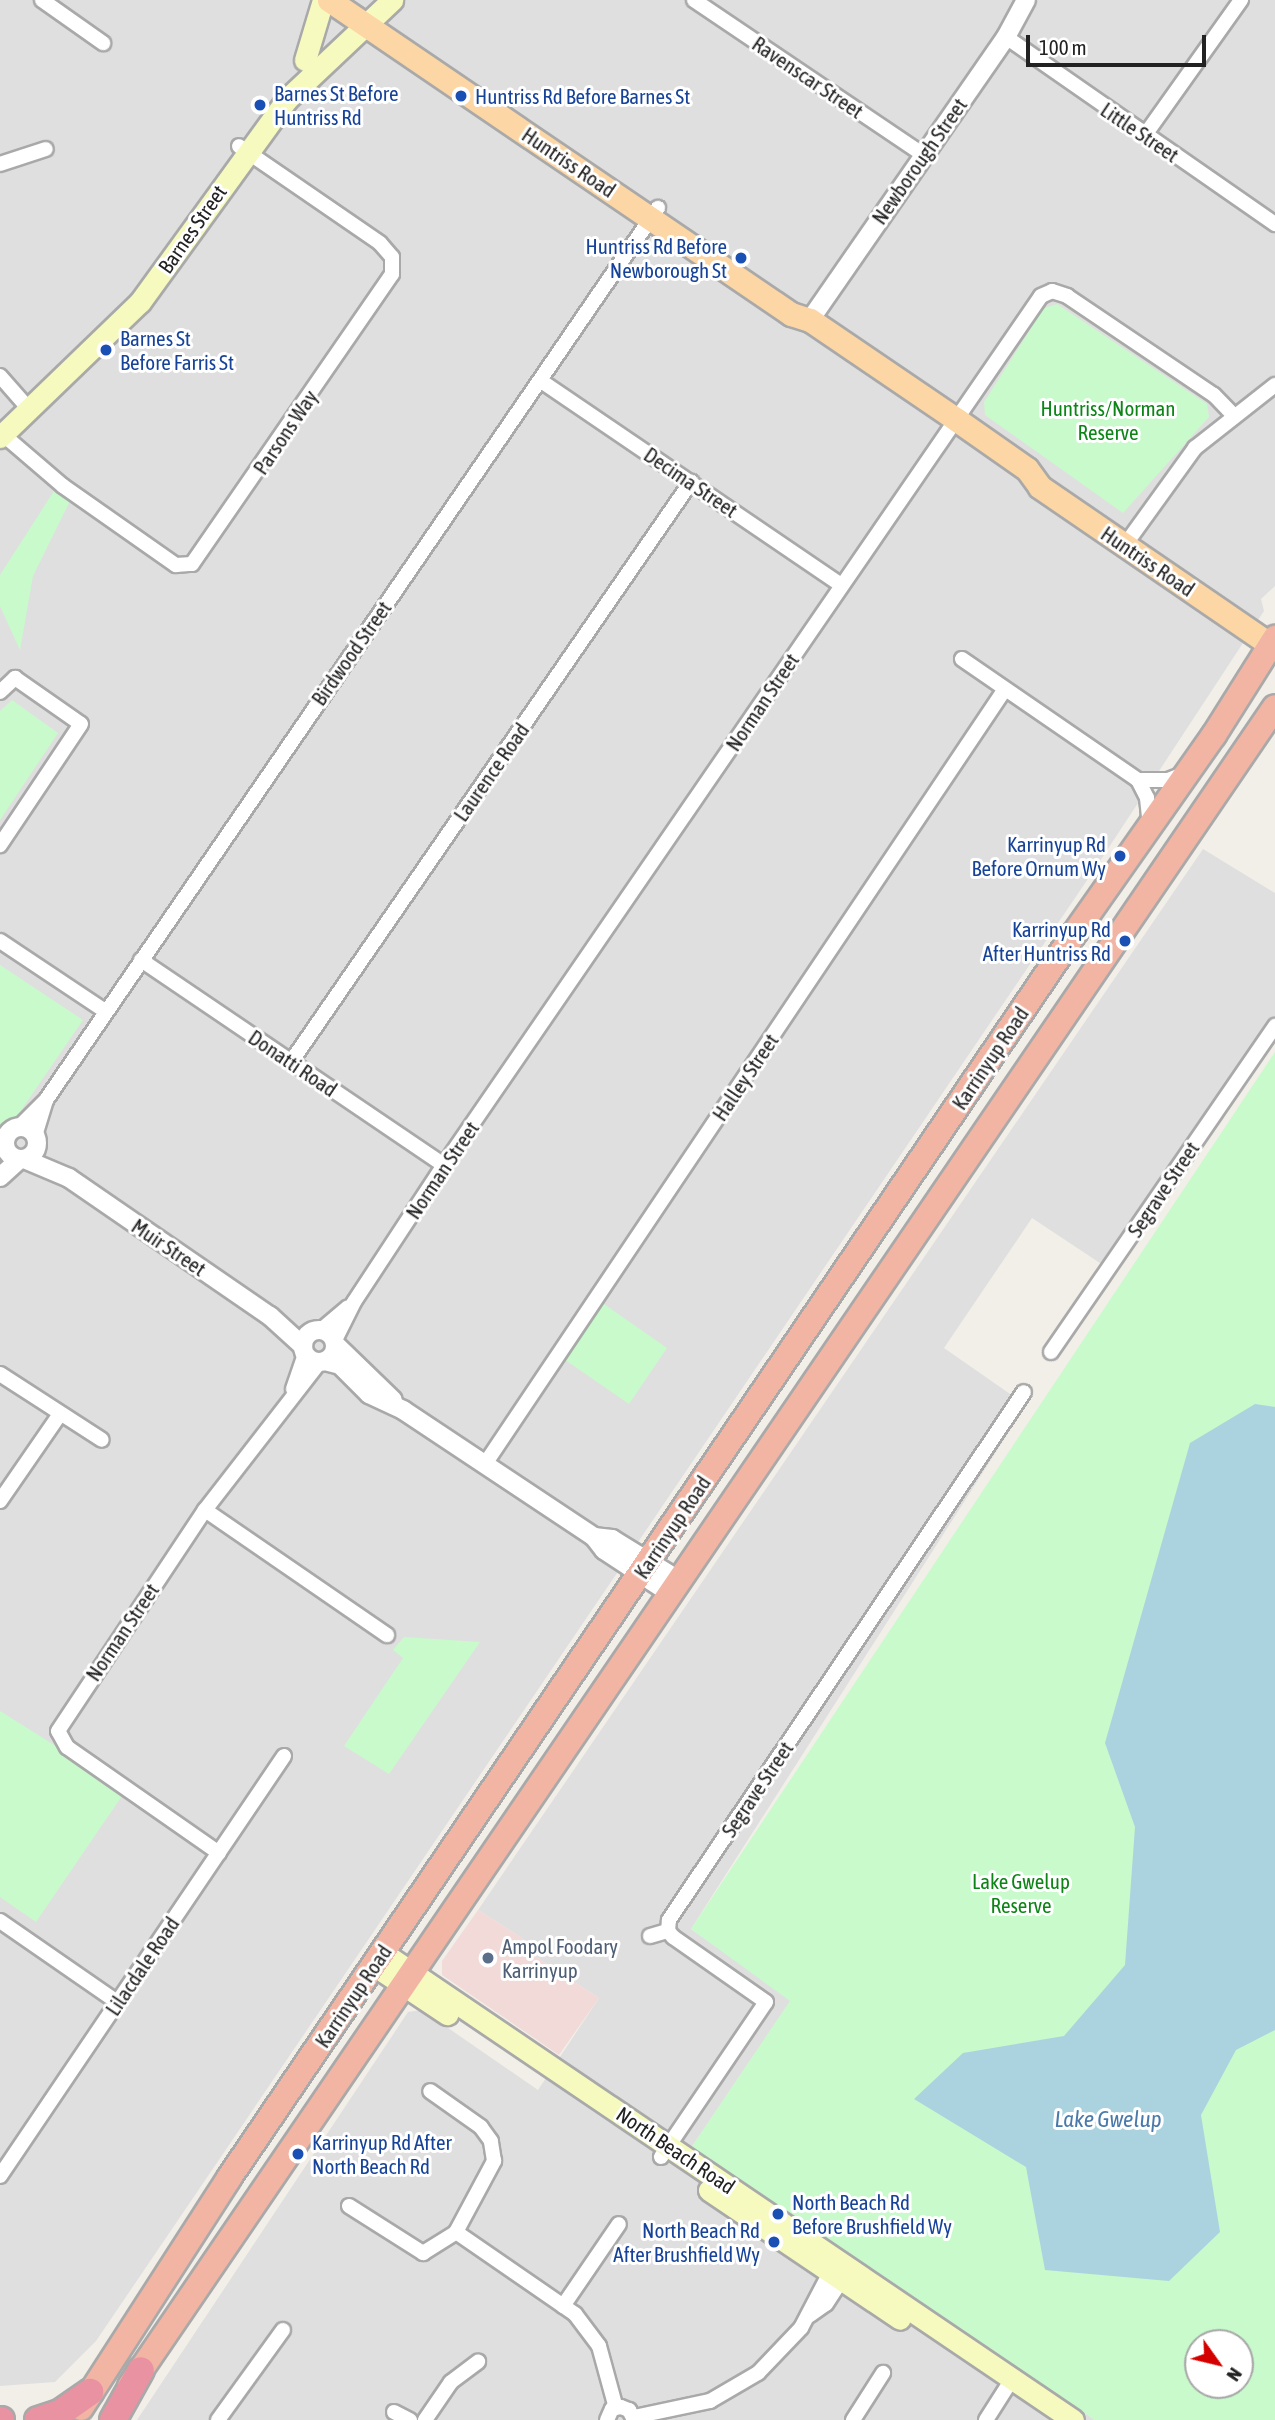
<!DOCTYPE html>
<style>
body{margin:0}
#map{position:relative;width:1275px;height:2420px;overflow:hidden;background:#f2efe9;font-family:"Asap Condensed",sans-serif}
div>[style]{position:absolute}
.residential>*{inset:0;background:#e0dfdf}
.commercial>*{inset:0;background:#f2dad9}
.park>*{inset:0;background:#c8facc}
.water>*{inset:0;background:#aad3df}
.roads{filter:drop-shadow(2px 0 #a9a9a9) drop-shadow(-2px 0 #a9a9a9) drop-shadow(0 2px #a9a9a9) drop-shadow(0 -2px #a9a9a9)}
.minor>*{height:14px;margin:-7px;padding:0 7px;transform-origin:7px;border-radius:7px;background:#fff}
.tertiary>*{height:18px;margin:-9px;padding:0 9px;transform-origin:9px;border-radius:9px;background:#fff}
.tertiary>.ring{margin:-9px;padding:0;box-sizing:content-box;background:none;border:18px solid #fff;border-radius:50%}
.secondary>*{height:21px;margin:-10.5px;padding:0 10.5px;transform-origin:10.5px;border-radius:10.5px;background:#f7fabf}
.primary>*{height:23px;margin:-11.5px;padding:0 11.5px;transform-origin:11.5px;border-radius:11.5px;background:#fcd6a4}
.trunk>*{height:24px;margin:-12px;padding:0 12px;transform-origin:12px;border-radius:12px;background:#f2b4a3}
.motorway>*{height:26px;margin:-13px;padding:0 13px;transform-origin:13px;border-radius:13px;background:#e892a2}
.dots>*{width:19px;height:19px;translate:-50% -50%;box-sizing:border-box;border:4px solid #fff;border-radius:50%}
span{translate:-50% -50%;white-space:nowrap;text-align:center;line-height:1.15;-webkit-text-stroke:6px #fff;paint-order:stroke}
.street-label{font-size:21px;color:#222}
.transit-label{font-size:21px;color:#164399}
.left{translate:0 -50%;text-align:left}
.right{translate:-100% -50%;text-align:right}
.park-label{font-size:21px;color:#0c8416}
.service-label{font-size:21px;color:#4e5e75}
.water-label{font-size:23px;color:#4a7aab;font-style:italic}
.north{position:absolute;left:1184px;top:2329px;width:70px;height:70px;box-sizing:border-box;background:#fff;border:2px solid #a7a7a7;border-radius:50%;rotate:124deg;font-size:19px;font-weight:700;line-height:28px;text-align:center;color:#222}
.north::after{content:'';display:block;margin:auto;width:24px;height:32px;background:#d40000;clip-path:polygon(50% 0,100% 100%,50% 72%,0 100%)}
.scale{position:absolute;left:1026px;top:35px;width:180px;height:32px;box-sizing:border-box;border:4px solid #222;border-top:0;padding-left:9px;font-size:21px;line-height:24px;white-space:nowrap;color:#222;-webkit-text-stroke:5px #fff;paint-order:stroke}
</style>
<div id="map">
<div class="residential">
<i style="clip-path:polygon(0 0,1275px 0,1275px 586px,1261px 599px,1264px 611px,1096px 867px,96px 2341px,55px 2382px,0 2386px)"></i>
<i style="clip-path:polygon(1203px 849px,1275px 893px,1275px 1037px,1115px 1273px,1032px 1218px,944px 1348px,1026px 1405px,691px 1929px,791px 2000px,691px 2148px,1095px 2420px,137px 2420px,408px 2012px,422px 2010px,538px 2090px,599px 1998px,533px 1955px,522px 1938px,478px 1910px)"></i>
</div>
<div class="commercial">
<i style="clip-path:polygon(478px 1910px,522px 1938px,533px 1955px,599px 1998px,559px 2055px,442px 1975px,442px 1961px)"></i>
</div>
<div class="park">
<i style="clip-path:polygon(1057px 304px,1207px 404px,1209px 417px,1123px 513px,985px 415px,984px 402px,1044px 308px)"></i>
<i style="clip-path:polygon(54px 491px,70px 501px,33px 576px,20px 650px,0 606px,0 575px)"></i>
<i style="clip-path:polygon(12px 700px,58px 733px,0 820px,0 711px)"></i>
<i style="clip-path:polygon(0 965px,83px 1020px,0 1141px)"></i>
<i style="clip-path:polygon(evenodd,1275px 1052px,1275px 2420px,1095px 2420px,691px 2148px,790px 2001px,691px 1929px,1275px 1052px,1198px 2343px,1240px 2343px,1240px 2385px,1198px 2385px,1198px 2343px)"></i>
<i style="clip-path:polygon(601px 1302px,667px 1348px,629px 1404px,558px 1355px)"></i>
<i style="clip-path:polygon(404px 1637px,480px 1642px,389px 1774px,344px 1746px,403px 1658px,393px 1650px)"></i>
<i style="clip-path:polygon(0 1711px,126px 1790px,36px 1922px,0 1897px)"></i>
</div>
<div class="water">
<i style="clip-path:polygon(1255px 1404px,1275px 1407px,1275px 2030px,1236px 2050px,1201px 2115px,1220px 2232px,1169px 2281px,1045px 2270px,1026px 2167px,914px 2099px,963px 2053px,1064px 2036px,1125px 1965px,1135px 1827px,1105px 1743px,1190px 1443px)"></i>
</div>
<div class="roads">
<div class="minor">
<i style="left:42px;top:0;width:75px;rotate:35.2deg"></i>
<i style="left:694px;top:0;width:275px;rotate:34deg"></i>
<i style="left:1006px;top:37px;width:328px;rotate:34.8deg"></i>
<i style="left:1145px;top:135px;width:166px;rotate:-54.6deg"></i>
<i style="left:0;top:164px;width:48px;rotate:-18.1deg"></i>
<i style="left:0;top:376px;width:44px;rotate:48.7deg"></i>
<i style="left:541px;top:381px;width:363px;rotate:34.2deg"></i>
<i style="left:0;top:432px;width:83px;rotate:40.6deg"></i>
<i style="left:63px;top:486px;width:138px;rotate:35deg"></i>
<i style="left:176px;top:565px;width:16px;rotate:-4deg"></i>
<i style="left:192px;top:564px;width:352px;rotate:-55.4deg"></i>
<i style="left:392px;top:274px;width:17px;rotate:-90deg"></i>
<i style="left:392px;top:257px;width:18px;rotate:-131deg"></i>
<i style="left:380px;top:243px;width:171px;rotate:-145.5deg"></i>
<i style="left:1125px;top:545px;width:120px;rotate:-54.2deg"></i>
<i style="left:1195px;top:448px;width:102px;rotate:-38.2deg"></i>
<i style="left:962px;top:659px;width:214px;rotate:34.5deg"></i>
<i style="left:1138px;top:780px;width:20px;rotate:63deg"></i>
<i style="left:1147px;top:798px;width:27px;rotate:84deg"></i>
<i style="left:0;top:692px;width:21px;rotate:-43deg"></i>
<i style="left:15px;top:678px;width:80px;rotate:34.9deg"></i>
<i style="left:81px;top:724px;width:146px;rotate:123.8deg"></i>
<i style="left:1138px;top:780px;width:30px"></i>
<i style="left:1168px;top:780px;width:17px;rotate:-21deg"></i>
<i style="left:0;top:941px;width:126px;rotate:33.7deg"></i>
<i style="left:141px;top:960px;width:366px;rotate:34.1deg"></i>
<i style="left:291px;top:1062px;width:705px;rotate:-55.41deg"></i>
<i style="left:18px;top:1128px;width:40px;rotate:-45deg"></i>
<i style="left:46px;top:1100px;width:1082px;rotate:-55.55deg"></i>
<i style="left:35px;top:1136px;width:37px;rotate:-73deg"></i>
<i style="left:322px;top:1329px;width:34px;rotate:-40deg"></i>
<i style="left:335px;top:1340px;width:42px;rotate:-63.4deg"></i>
<i style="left:354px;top:1302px;width:164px;rotate:-56.7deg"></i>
<i style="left:444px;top:1165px;width:1054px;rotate:-55.51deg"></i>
<i style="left:1041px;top:296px;width:12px;rotate:-24deg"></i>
<i style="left:1052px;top:291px;width:16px;rotate:18deg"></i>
<i style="left:1067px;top:296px;width:177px;rotate:34deg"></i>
<i style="left:1214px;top:395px;width:28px;rotate:46deg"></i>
<i style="left:1051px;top:1352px;width:396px;rotate:-55.5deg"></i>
<i style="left:0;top:1374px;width:121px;rotate:32.9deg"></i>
<i style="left:293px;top:1389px;width:37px;rotate:-71deg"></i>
<i style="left:485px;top:1464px;width:933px;rotate:-56.14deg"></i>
<i style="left:0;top:1501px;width:106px;rotate:-55.4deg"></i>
<i style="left:205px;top:1510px;width:221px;rotate:34.5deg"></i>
<i style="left:219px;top:1853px;width:185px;rotate:-145.1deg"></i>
<i style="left:67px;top:1747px;width:18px;rotate:-119deg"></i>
<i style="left:58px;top:1731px;width:265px;rotate:-56.4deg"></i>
<i style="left:205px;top:1510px;width:187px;rotate:-52.2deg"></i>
<i style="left:0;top:1921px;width:142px;rotate:34.7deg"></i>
<i style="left:650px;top:1936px;width:19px;rotate:-16deg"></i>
<i style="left:661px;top:2157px;width:187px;rotate:-55.9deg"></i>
<i style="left:766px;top:2002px;width:113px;rotate:-145deg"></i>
<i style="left:673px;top:1937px;width:8px;rotate:-130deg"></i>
<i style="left:668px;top:1931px;width:11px;rotate:-85deg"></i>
<i style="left:669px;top:1920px;width:636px;rotate:-56.09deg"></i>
<i style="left:0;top:2176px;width:507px;rotate:-55.93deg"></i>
<i style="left:349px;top:2206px;width:88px;rotate:32.4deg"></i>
<i style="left:423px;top:2253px;width:39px;rotate:-32deg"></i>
<i style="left:456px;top:2232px;width:81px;rotate:-61.8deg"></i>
<i style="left:494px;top:2161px;width:20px;rotate:-99deg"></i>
<i style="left:491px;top:2141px;width:17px;rotate:-126deg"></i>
<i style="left:481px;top:2127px;width:62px;rotate:-144.8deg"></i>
<i style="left:456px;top:2232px;width:145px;rotate:34.6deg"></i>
<i style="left:575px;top:2314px;width:40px;rotate:53deg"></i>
<i style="left:599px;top:2346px;width:64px;rotate:74.7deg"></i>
<i style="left:563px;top:2306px;width:99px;rotate:-55.7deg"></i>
<i style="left:810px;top:2315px;width:19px;rotate:-35deg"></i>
<i style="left:826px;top:2304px;width:35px;rotate:-57deg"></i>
<i style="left:394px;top:2412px;width:18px;rotate:27deg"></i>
<i style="left:634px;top:2417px;width:78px;rotate:-11.9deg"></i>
<i style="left:710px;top:2401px;width:56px;rotate:-30.3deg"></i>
<i style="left:758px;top:2373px;width:62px;rotate:-46.3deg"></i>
<i style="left:801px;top:2328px;width:71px;rotate:-62.4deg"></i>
<i style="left:218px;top:2420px;width:111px;rotate:-54.2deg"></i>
<i style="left:425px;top:2420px;width:46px;rotate:-55.6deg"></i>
<i style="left:451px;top:2382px;width:34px;rotate:-37deg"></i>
<i style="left:607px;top:2420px;width:12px;rotate:-66deg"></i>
<i style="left:612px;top:2409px;width:9px;rotate:-13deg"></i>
<i style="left:621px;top:2407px;width:9px;rotate:21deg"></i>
<i style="left:629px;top:2410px;width:11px;rotate:63deg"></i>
<i style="left:853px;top:2420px;width:56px;rotate:-57.4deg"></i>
<i style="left:986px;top:2420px;width:49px;rotate:-57.6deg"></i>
</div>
<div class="tertiary">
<i style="left:810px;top:320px;width:344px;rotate:-55.3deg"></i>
<i style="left:1006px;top:37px;width:42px;rotate:-61.6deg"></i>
<i class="ring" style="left:5px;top:1127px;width:14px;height:14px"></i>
<i style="left:24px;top:1159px;width:49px;rotate:22.9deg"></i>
<i style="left:69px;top:1178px;width:244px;rotate:34.5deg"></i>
<i style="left:270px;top:1316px;width:45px;rotate:42.3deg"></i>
<i style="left:0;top:1177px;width:27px;rotate:-42deg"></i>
<i class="ring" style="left:303px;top:1330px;width:14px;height:14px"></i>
<i style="left:336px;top:1345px;width:79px;rotate:44deg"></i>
<i style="left:325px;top:1361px;width:16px;rotate:15deg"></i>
<i style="left:340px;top:1365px;width:41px;rotate:45deg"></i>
<i style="left:369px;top:1394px;width:38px;rotate:25deg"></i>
<i style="left:403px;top:1410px;width:229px;rotate:33.6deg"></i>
<i style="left:594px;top:1537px;width:16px;rotate:52deg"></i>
<i style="left:604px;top:1550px;width:77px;rotate:33.3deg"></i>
<i style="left:594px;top:1537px;width:18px;rotate:6deg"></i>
<i style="left:612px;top:1539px;width:76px;rotate:31.6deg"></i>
</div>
<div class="secondary">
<i style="left:305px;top:60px;width:63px;rotate:-73.3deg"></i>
<i style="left:0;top:437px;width:194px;rotate:-44deg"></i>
<i style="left:140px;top:302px;width:249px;rotate:-54.1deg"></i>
<i style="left:286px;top:100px;width:146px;rotate:-43.3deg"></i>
<i style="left:383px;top:1953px;width:833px;rotate:34.09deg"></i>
<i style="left:375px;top:1966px;width:87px;rotate:33.7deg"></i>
<i style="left:709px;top:2190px;width:230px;rotate:34deg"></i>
</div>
<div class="primary">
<i style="left:329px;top:0;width:559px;rotate:34.2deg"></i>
<i style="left:791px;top:314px;width:20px;rotate:18deg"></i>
<i style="left:810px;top:320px;width:178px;rotate:34.2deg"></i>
<i style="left:957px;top:420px;width:85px;rotate:35deg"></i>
<i style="left:1027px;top:469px;width:22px;rotate:54deg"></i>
<i style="left:1040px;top:487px;width:285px;rotate:34.4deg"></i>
</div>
<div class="trunk">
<i style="left:130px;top:2386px;width:2032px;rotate:-55.71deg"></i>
<i style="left:81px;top:2408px;width:274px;rotate:-57.2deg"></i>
<i style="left:229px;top:2178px;width:1504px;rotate:-55.81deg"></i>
<i style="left:1074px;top:934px;width:243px;rotate:-54.9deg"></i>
<i style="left:1214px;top:735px;width:115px;rotate:-57.8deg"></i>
</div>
<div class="motorway">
<i style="left:0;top:2420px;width:1px"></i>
<i style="left:38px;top:2420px;width:23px;rotate:-18deg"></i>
<i style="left:60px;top:2413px;width:37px;rotate:-35deg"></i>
<i style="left:113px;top:2420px;width:57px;rotate:-60.8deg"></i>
</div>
</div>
<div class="dots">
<i style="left:461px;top:96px;background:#1a4fb4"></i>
<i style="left:260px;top:105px;background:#1a4fb4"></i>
<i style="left:741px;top:258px;background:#1a4fb4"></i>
<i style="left:106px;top:350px;background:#1a4fb4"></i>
<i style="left:1120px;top:856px;background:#1a4fb4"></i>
<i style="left:1125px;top:941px;background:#1a4fb4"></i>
<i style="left:488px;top:1958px;background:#5c6f8a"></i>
<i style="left:298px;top:2154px;background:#1a4fb4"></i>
<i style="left:778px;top:2214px;background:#1a4fb4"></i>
<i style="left:774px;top:2242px;background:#1a4fb4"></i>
</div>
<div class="street-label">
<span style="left:808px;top:77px;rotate:34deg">Ravenscar Street</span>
<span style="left:1140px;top:132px;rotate:34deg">Little Street</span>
<span style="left:919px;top:161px;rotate:-55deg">Newborough Street</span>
<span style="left:569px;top:162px;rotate:34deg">Huntriss Road</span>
<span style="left:192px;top:229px;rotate:-55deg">Barnes Street</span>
<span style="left:285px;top:432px;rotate:-56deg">Parsons Way</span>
<span style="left:691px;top:482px;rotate:34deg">Decima Street</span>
<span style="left:1148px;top:561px;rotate:34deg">Huntriss Road</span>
<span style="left:351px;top:653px;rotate:-55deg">Birdwood Street</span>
<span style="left:762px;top:702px;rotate:-56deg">Norman Street</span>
<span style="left:491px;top:772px;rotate:-55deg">Laurence Road</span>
<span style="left:990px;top:1058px;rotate:-56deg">Karrinyup Road</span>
<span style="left:293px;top:1063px;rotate:34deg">Donatti Road</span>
<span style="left:745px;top:1077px;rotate:-56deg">Halley Street</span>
<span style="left:442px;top:1170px;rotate:-56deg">Norman Street</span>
<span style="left:1163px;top:1189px;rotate:-56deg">Segrave Street</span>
<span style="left:169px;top:1247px;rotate:34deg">Muir Street</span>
<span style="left:672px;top:1527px;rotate:-56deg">Karrinyup Road</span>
<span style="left:122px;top:1632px;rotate:-56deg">Norman Street</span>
<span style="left:757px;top:1789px;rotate:-56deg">Segrave Street</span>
<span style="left:142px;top:1966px;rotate:-56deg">Lilacdale Road</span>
<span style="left:353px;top:1996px;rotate:-56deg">Karrinyup Road</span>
<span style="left:676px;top:2150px;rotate:34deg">North Beach Road</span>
</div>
<div class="transit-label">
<span class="left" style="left:274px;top:105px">Barnes St Before<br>Huntriss Rd</span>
<span class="left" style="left:475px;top:96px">Huntriss Rd Before Barnes St</span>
<span class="right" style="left:727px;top:258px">Huntriss Rd Before<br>Newborough St</span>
<span class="left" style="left:120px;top:350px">Barnes St<br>Before Farris St</span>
<span class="right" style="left:1106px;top:856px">Karrinyup Rd<br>Before Ornum Wy</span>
<span class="right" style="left:1111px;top:941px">Karrinyup Rd<br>After Huntriss Rd</span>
<span class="left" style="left:312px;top:2154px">Karrinyup Rd After<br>North Beach Rd</span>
<span class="left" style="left:792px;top:2214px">North Beach Rd<br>Before Brushfield Wy</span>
<span class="right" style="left:760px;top:2242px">North Beach Rd<br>After Brushfield Wy</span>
</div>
<div class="park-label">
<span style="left:1108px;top:420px">Huntriss/Norman<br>Reserve</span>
<span style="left:1021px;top:1893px">Lake Gwelup<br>Reserve</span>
</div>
<div class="service-label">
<span class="left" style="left:502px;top:1958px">Ampol Foodary<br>Karrinyup</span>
</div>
<div class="water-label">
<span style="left:1108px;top:2119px">Lake Gwelup</span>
</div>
<div class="north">N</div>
<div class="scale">100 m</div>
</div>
